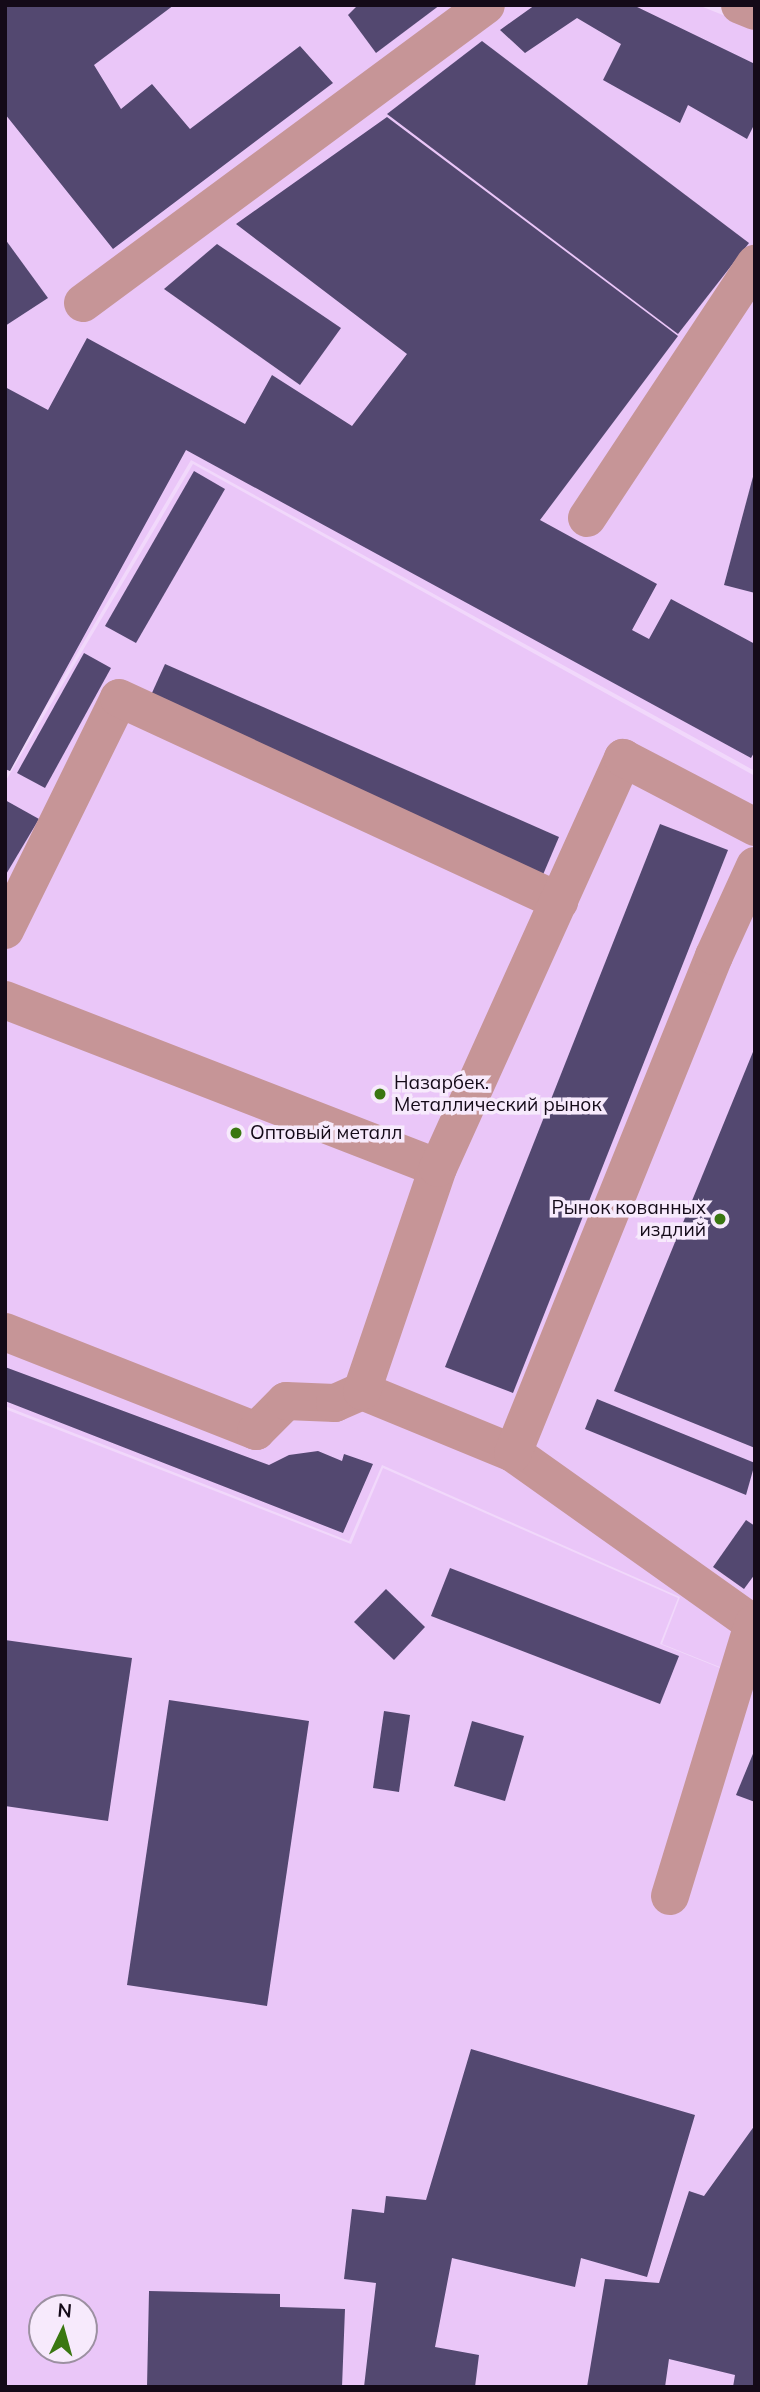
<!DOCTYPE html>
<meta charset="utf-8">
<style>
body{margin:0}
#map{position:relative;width:760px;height:2392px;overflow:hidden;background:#f1d8fb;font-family:Mulish,sans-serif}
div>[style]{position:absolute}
.built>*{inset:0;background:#eac6f8}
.building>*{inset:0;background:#534870}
.minor>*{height:38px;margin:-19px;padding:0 19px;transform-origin:19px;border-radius:19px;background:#c69597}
.dots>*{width:19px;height:19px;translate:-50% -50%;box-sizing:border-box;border:4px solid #f7eafc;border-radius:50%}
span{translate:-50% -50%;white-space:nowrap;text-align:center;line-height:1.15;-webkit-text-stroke:7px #f7eafc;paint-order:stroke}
.poi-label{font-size:19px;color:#140a18}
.left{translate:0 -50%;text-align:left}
.right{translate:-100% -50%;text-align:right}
.frame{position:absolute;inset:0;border:7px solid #140a18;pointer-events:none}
.north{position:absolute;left:28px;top:2294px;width:70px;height:70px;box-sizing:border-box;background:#f7eafc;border:2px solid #9c90a1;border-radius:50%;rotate:5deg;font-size:19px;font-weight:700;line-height:28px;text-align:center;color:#140a18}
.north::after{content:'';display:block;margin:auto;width:24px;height:32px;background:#3a7711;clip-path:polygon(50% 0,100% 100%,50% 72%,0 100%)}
</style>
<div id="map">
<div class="built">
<i style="clip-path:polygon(5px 5px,698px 5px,755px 28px,755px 771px,191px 460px,5px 776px)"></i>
<i style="clip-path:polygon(193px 464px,755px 776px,755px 1681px,662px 1644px,680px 1597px,382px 1465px,349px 1541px,5px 1406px,5px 782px)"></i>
<i style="clip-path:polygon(evenodd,5px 1409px,351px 1544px,383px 1468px,678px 1598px,660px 1644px,755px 1682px,755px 2387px,5px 2387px,5px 1409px,42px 2308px,84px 2308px,84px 2350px,42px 2350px,42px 2308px)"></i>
</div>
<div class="building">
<i style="clip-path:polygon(5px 5px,174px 5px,94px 65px,121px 109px,152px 84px,190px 129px,300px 46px,333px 83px,113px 249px,5px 114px)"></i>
<i style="clip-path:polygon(358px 5px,440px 5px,376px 53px,348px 15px)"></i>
<i style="clip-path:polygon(535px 5px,633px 5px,755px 64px,755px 123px,747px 139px,688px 105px,680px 123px,603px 80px,621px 44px,577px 18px,525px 53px,500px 30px)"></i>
<i style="clip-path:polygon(482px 41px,749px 243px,678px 334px,387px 114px)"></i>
<i style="clip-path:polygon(387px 117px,678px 336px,540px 520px,657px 584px,632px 630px,649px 639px,671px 599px,755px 644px,755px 751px,751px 758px,186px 450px,10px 771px,5px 769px,5px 387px,48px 410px,87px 338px,245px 424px,272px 375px,352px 426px,407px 354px,236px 224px)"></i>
<i style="clip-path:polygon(5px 239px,48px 298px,5px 326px)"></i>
<i style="clip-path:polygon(217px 244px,341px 328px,300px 385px,164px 289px)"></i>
<i style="clip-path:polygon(194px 471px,225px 489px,136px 643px,105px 626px)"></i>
<i style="clip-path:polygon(754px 473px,755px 473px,755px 593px,724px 585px)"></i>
<i style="clip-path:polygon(84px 653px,111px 668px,45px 788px,17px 773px)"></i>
<i style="clip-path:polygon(165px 664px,559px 837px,542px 877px,147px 704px)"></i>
<i style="clip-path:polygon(5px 800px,39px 819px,5px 876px)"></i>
<i style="clip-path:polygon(660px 824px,728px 850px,513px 1393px,445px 1367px)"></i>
<i style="clip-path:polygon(755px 1047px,755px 1448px,614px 1391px)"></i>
<i style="clip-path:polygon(5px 1367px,269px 1465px,289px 1455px,318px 1451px,342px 1461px,344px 1454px,373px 1464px,343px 1533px,5px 1401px)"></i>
<i style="clip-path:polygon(597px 1399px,755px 1463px,746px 1495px,585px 1429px)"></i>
<i style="clip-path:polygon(746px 1520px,755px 1526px,755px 1574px,744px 1589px,713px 1567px)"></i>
<i style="clip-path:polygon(450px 1568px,679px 1656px,660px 1704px,431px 1616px)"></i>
<i style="clip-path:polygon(386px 1589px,425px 1627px,394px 1660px,354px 1622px)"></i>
<i style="clip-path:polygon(5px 1640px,132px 1658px,108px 1821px,5px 1806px)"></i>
<i style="clip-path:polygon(169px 1700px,309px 1721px,267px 2006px,127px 1985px)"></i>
<i style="clip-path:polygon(384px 1711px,410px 1715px,399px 1792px,373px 1788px)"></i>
<i style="clip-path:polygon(472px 1721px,524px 1736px,505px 1801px,454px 1786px)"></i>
<i style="clip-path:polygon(755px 1749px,755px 1802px,736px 1795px)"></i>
<i style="clip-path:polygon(471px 2049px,695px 2115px,647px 2277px,581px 2258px,575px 2287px,452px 2258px,435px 2347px,479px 2355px,475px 2387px,364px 2387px,376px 2283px,344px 2279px,352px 2209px,384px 2213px,386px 2196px,426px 2200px)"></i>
<i style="clip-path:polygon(755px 2125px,755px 2387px,733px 2387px,735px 2375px,669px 2359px,665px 2387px,587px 2387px,605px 2279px,659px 2283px,689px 2191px,704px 2196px)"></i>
<i style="clip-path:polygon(149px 2291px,280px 2294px,280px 2307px,345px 2309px,342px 2387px,147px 2387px)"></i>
</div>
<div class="minor">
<i style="left:740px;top:5px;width:16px;rotate:22deg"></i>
<i style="left:83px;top:303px;width:501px;rotate:-36.48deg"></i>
<i style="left:587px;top:518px;width:305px;rotate:-56.5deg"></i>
<i style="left:5px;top:930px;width:258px;rotate:-63.8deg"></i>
<i style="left:119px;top:698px;width:485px;rotate:24.8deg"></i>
<i style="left:5px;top:1000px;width:464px;rotate:21.2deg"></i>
<i style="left:5px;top:1332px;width:270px;rotate:21.5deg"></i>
<i style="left:256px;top:1431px;width:42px;rotate:-45deg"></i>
<i style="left:286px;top:1401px;width:49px;rotate:2.3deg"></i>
<i style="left:335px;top:1403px;width:30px;rotate:-24deg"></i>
<i style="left:362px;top:1391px;width:163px;rotate:22.3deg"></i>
<i style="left:513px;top:1453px;width:297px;rotate:35.4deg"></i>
<i style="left:362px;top:1391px;width:236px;rotate:-71.2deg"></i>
<i style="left:438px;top:1168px;width:450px;rotate:-65.7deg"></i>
<i style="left:623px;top:758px;width:149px;rotate:27.6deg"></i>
<i style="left:513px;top:1453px;width:536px;rotate:-67.98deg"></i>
<i style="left:714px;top:956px;width:99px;rotate:-65.5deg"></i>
<i style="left:670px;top:1896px;width:284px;rotate:-73deg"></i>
</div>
<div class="dots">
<i style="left:380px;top:1094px;background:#3a7711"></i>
<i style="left:236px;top:1133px;background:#3a7711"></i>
<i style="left:720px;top:1219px;background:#3a7711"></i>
</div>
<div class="poi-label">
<span class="left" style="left:394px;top:1094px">Назарбек.<br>Металлический рынок</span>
<span class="left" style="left:250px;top:1133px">Оптовый металл</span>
<span class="right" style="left:706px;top:1219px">Рынок кованных<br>издлий</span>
</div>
<div class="frame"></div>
<div class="north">N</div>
</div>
